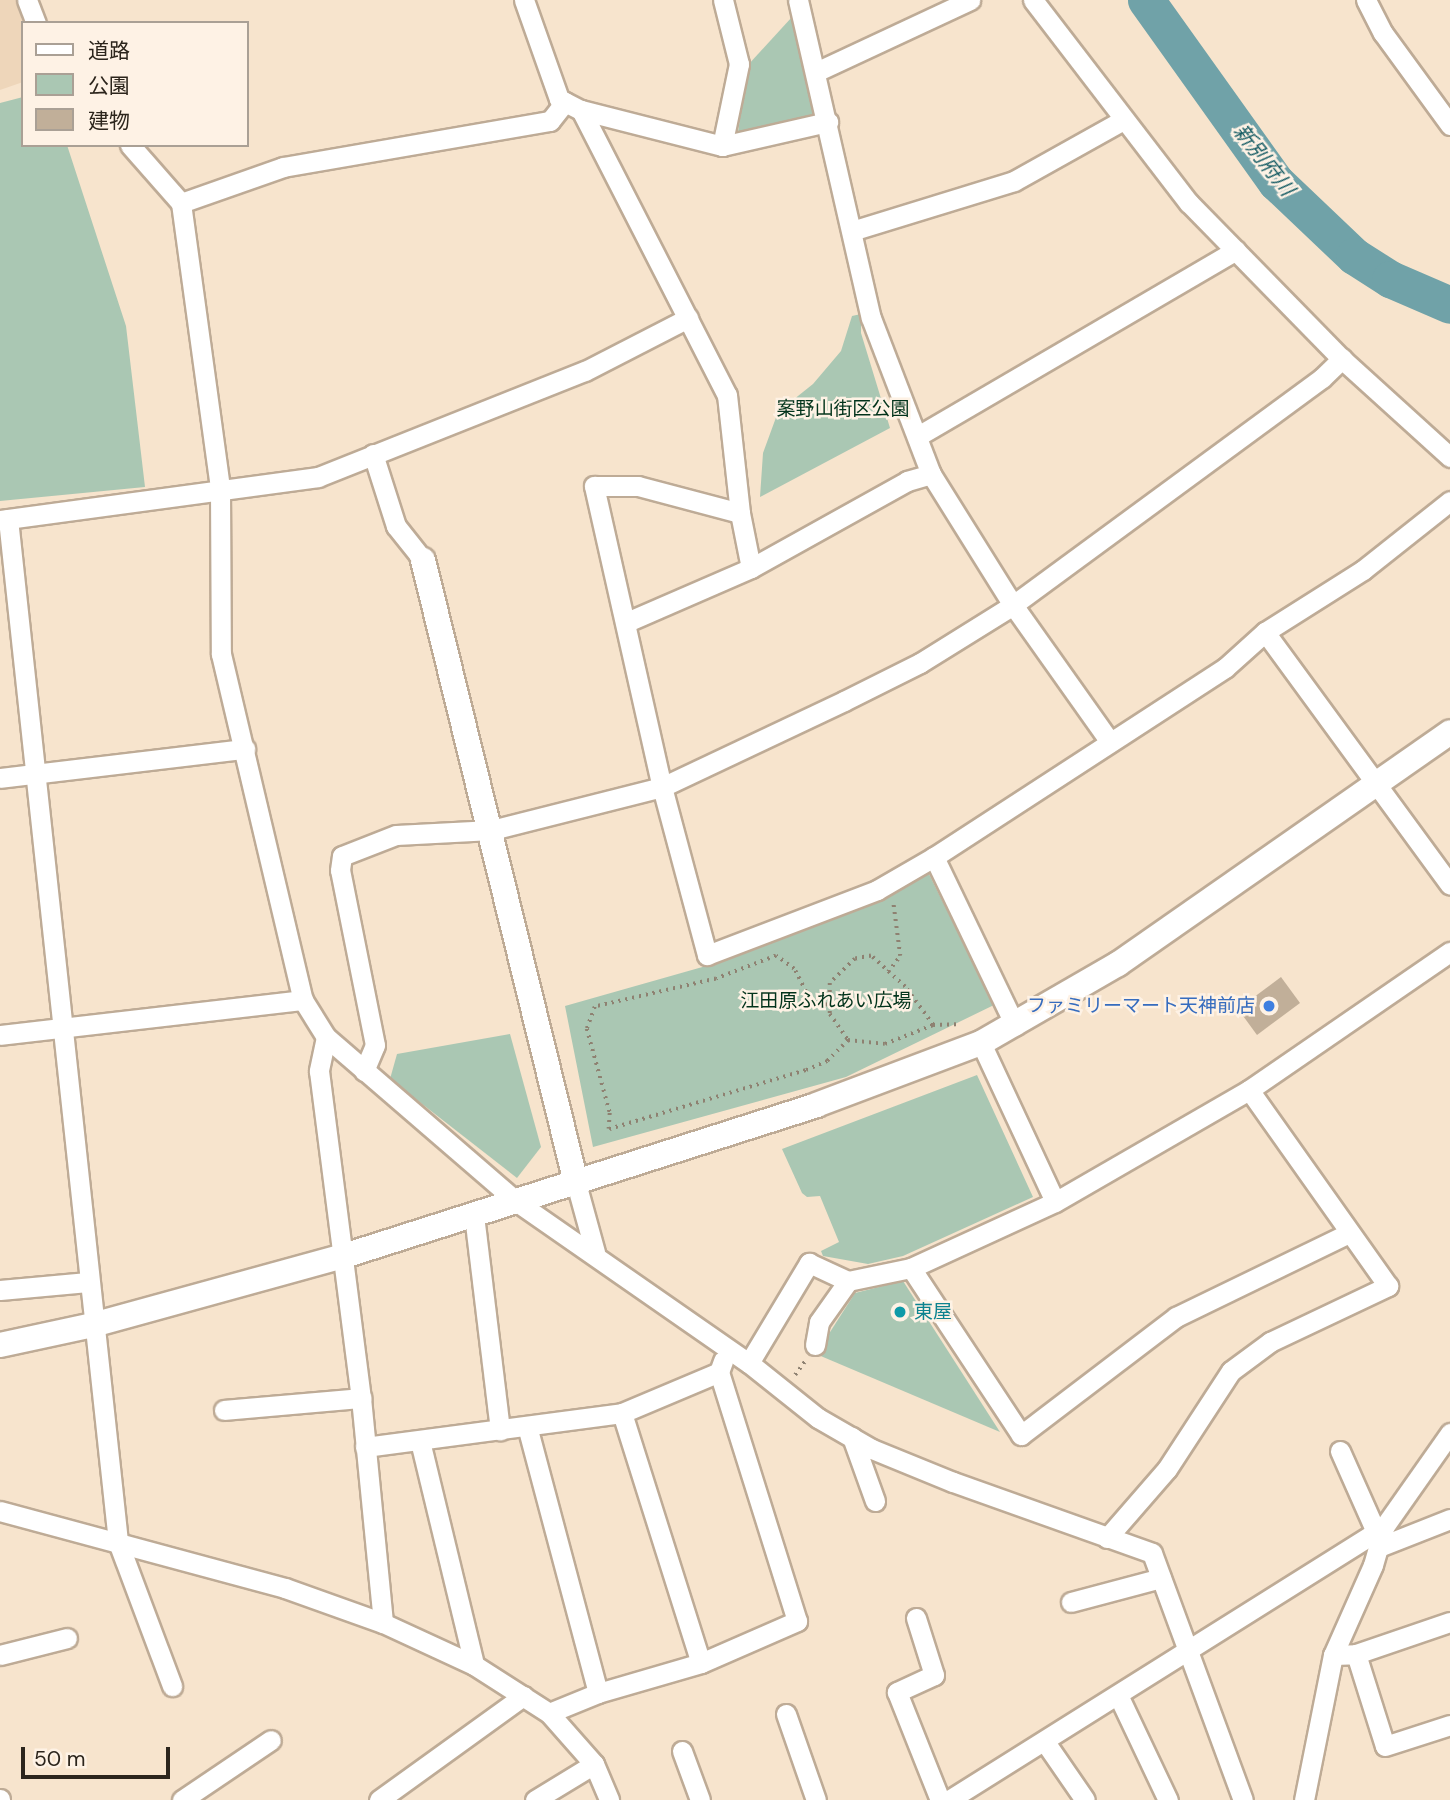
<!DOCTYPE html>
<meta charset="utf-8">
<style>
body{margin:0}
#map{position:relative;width:1450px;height:1800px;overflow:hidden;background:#f7e4cd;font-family:"DM Sans","Noto Sans JP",sans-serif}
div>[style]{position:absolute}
.built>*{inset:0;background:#eed6ba}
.green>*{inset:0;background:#aac7b3}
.river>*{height:37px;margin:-18.5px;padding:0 18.5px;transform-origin:18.5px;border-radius:18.5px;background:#70a2a8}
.building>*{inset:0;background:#c1af99}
.path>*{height:3.5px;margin-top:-1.75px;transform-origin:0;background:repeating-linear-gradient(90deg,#8e8171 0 2px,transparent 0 7px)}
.roads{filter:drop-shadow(2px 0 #beab96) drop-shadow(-2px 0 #beab96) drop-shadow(0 2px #beab96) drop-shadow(0 -2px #beab96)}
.minor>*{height:19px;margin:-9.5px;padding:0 9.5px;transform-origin:9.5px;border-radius:9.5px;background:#fff}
.tertiary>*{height:24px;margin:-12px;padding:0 12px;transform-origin:12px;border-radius:12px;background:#fff}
.dots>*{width:19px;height:19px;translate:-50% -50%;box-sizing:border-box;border:4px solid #fef2e5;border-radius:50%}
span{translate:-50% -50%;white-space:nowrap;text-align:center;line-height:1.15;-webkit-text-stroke:5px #fef2e5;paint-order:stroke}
.park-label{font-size:19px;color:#02331b}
.shop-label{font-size:19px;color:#366cbe}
.right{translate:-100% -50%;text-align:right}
.culture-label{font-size:19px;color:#0d838f}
.left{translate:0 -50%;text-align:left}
.water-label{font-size:21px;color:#165c64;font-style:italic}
.legend{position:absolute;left:21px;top:21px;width:228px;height:126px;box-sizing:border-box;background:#fef2e5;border:2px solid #aaa095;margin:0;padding:9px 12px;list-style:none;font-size:21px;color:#2c251c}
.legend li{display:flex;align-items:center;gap:14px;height:35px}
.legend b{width:35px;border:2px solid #aaa095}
.scale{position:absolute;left:21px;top:1747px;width:149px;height:32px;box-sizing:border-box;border:4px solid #2c251c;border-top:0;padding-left:9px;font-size:21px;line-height:24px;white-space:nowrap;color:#2c251c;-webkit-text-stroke:5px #fef2e5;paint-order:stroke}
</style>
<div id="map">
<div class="built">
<i style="clip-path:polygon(0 0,16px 0,23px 23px,23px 82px,0 90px)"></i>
</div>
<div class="green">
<i style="clip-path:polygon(792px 17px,816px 115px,738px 132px,748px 65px)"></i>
<i style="clip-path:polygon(23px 97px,23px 145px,67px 145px,126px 326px,145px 487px,0 501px,0 103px)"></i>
<i style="clip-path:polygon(861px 314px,861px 333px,890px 428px,760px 497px,763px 453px,778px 412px,813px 384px,841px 351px,852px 316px)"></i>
<i style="clip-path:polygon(929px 874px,994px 1005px,846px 1077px,593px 1147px,565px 1006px,713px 964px)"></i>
<i style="clip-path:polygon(510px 1034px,541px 1147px,517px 1178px,390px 1079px,397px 1054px)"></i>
<i style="clip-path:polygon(977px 1075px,1033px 1197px,903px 1256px,868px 1264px,823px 1256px,821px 1251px,839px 1242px,820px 1196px,807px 1197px,802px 1193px,782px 1149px)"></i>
<i style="clip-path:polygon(903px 1281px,1000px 1432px,816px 1354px,855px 1293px)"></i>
</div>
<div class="river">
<i style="left:1146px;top:0;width:224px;rotate:54.5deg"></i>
<i style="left:1276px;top:182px;width:108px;rotate:43.5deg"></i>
<i style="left:1354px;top:256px;width:43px;rotate:32.6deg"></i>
<i style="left:1390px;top:279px;width:65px;rotate:23.4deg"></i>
</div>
<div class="building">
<i style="clip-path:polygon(1281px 977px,1300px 1003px,1257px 1035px,1238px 1009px)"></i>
</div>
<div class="path">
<i style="left:888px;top:972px;width:20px;rotate:-53deg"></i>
<i style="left:900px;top:956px;width:54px;rotate:-97.4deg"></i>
<i style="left:827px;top:1005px;width:15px;rotate:-176deg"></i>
<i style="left:812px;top:1004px;width:39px;rotate:-117deg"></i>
<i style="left:794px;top:969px;width:22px;rotate:-144deg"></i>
<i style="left:776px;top:956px;width:64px;rotate:159deg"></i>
<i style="left:716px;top:979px;width:124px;rotate:167deg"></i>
<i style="left:595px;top:1007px;width:23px;rotate:110deg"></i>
<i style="left:587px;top:1029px;width:87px;rotate:74.7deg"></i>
<i style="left:610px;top:1113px;width:16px;rotate:94deg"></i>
<i style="left:609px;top:1129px;width:206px;rotate:-16.7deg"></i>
<i style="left:806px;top:1070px;width:23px;rotate:-23deg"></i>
<i style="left:827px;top:1061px;width:30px;rotate:-45deg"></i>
<i style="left:933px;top:1025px;width:47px;rotate:-126.4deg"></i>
<i style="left:905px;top:987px;width:46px;rotate:-137.6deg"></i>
<i style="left:871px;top:956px;width:16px;rotate:169deg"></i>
<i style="left:855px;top:959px;width:35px;rotate:136deg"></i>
<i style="left:830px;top:983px;width:31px;rotate:90deg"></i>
<i style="left:830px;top:1014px;width:32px;rotate:55deg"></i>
<i style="left:848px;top:1040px;width:37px;rotate:6deg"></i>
<i style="left:885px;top:1044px;width:52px;rotate:-21.6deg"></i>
<i style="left:933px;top:1025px;width:23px;rotate:-2deg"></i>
<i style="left:795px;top:1375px;width:17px;rotate:-54deg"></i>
</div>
<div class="roads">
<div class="minor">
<i style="left:27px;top:0;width:25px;rotate:69deg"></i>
<i style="left:524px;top:0;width:105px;rotate:70.5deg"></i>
<i style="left:559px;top:99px;width:25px;rotate:27deg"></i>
<i style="left:581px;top:110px;width:146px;rotate:14.3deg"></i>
<i style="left:722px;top:146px;width:109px;rotate:-12.8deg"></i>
<i style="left:798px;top:0;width:326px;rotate:77.1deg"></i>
<i style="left:871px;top:318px;width:167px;rotate:69deg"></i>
<i style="left:931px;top:474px;width:155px;rotate:58deg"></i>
<i style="left:1013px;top:605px;width:168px;rotate:54.7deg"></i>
<i style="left:1033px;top:0;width:256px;rotate:52.5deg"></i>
<i style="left:1189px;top:203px;width:219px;rotate:45.6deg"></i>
<i style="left:1342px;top:359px;width:146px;rotate:42.2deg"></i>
<i style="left:1366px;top:0;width:37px;rotate:63deg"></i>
<i style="left:1383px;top:33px;width:114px;rotate:53.9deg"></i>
<i style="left:818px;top:71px;width:168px;rotate:-25deg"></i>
<i style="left:581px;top:110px;width:320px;rotate:62.9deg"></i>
<i style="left:727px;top:395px;width:119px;rotate:83.7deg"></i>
<i style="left:740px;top:513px;width:106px;rotate:-165.2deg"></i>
<i style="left:638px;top:486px;width:44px;rotate:180deg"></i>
<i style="left:594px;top:486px;width:309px;rotate:77.3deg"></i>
<i style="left:662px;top:787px;width:174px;rotate:75deg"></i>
<i style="left:707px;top:955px;width:182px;rotate:-20.9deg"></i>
<i style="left:877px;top:890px;width:66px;rotate:-30.1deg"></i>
<i style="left:934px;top:857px;width:347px;rotate:-33deg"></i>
<i style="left:1225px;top:668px;width:54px;rotate:-42deg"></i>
<i style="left:1265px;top:632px;width:116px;rotate:-32.3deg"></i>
<i style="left:1363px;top:570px;width:111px;rotate:-38.4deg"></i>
<i style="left:130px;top:145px;width:77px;rotate:48.7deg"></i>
<i style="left:181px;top:203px;width:289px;rotate:82.2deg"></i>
<i style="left:220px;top:489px;width:165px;rotate:89.7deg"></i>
<i style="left:221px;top:654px;width:356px;rotate:76.7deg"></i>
<i style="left:303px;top:1000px;width:44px;rotate:58.1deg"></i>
<i style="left:326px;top:1037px;width:252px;rotate:40.8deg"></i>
<i style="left:517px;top:1202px;width:282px;rotate:34.8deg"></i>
<i style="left:749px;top:1363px;width:88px;rotate:38.6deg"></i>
<i style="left:818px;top:1418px;width:62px;rotate:29.9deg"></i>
<i style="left:872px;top:1449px;width:87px;rotate:22.2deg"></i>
<i style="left:953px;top:1482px;width:211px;rotate:19.6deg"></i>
<i style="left:1152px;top:1553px;width:263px;rotate:69.8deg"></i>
<i style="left:722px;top:146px;width:84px;rotate:-78.3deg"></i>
<i style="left:739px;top:64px;width:66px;rotate:-104deg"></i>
<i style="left:181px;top:203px;width:108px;rotate:-19.4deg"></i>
<i style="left:283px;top:167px;width:271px;rotate:-9.8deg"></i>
<i style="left:550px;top:121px;width:24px;rotate:-52deg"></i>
<i style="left:855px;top:230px;width:166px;rotate:-17.1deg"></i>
<i style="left:1014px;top:181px;width:125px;rotate:-29.2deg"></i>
<i style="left:918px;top:436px;width:368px;rotate:-30.3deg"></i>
<i style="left:373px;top:454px;width:76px;rotate:72.3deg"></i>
<i style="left:396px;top:526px;width:43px;rotate:51.5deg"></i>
<i style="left:740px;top:513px;width:56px;rotate:78.7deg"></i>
<i style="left:8px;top:519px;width:1029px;rotate:83.86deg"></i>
<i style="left:118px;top:1542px;width:154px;rotate:69.4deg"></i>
<i style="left:0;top:520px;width:321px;rotate:-7.7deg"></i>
<i style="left:318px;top:477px;width:287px;rotate:-21.7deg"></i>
<i style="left:585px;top:371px;width:116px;rotate:-27.2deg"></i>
<i style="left:627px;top:622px;width:135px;rotate:-23.5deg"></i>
<i style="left:751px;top:568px;width:179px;rotate:-29.1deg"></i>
<i style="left:907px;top:481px;width:25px;rotate:-16deg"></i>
<i style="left:1265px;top:632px;width:313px;rotate:53.8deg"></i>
<i style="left:0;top:778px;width:247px;rotate:-6.8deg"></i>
<i style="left:934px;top:857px;width:187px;rotate:64.3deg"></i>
<i style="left:0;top:1035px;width:305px;rotate:-6.6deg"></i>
<i style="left:326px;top:1037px;width:35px;rotate:102deg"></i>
<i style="left:319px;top:1071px;width:330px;rotate:82.7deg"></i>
<i style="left:361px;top:1398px;width:226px;rotate:84.4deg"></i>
<i style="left:981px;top:1043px;width:175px;rotate:65deg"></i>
<i style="left:364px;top:1071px;width:28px;rotate:-67deg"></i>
<i style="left:375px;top:1045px;width:178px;rotate:-101.3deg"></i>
<i style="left:340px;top:870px;width:14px;rotate:-82deg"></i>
<i style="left:342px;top:856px;width:58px;rotate:-21.3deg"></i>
<i style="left:396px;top:835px;width:96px;rotate:-3deg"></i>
<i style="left:492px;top:830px;width:175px;rotate:-14.2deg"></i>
<i style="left:662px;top:787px;width:201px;rotate:-25.3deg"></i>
<i style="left:844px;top:701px;width:85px;rotate:-26.6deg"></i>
<i style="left:920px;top:663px;width:110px;rotate:-31.9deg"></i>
<i style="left:1013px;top:605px;width:383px;rotate:-36.3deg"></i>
<i style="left:1322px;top:378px;width:28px;rotate:-44deg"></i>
<i style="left:576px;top:1183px;width:72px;rotate:74.6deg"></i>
<i style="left:474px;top:1215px;width:217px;rotate:83.1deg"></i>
<i style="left:911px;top:1268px;width:200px;rotate:56.6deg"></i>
<i style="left:1021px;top:1435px;width:195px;rotate:-37.3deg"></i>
<i style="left:1176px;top:1317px;width:192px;rotate:-25.9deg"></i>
<i style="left:0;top:1290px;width:88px;rotate:-5.2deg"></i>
<i style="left:815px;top:1345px;width:23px;rotate:-80deg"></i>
<i style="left:819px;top:1322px;width:50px;rotate:-54.7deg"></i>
<i style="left:749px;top:1363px;width:117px;rotate:-59deg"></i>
<i style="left:809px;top:1263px;width:43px;rotate:24.8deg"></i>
<i style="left:848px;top:1281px;width:64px;rotate:-11.7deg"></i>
<i style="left:911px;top:1268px;width:158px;rotate:-24.6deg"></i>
<i style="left:1055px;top:1202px;width:224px;rotate:-30deg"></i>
<i style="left:1249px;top:1090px;width:244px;rotate:-34.5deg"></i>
<i style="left:224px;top:1410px;width:138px;rotate:-5deg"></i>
<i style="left:622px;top:1413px;width:262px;rotate:72.5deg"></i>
<i style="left:527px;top:1426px;width:276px;rotate:75.1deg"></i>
<i style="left:852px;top:1437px;width:68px;rotate:70.2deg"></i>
<i style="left:420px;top:1441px;width:230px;rotate:76.4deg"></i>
<i style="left:365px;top:1447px;width:259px;rotate:-7.5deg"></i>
<i style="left:622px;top:1413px;width:105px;rotate:-22.9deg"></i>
<i style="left:719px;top:1372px;width:12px;rotate:-70deg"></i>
<i style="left:1340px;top:1451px;width:89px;rotate:66deg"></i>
<i style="left:0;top:1511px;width:295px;rotate:15.1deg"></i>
<i style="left:285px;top:1588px;width:104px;rotate:19.7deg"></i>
<i style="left:383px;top:1623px;width:100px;rotate:24.8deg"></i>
<i style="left:474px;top:1665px;width:89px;rotate:32.6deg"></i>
<i style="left:549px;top:1713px;width:68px;rotate:48.6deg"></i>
<i style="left:594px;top:1764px;width:39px;rotate:67deg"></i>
<i style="left:1107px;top:1538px;width:91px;rotate:-49deg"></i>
<i style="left:1167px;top:1469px;width:117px;rotate:-56.9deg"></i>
<i style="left:1231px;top:1371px;width:49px;rotate:-36.6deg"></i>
<i style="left:1270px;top:1342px;width:131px;rotate:-25.4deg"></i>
<i style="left:1388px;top:1286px;width:240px;rotate:-125.3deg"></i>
<i style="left:1379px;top:1547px;width:76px;rotate:-21.5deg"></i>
<i style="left:1071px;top:1602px;width:93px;rotate:-14.9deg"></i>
<i style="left:916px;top:1618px;width:60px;rotate:72.5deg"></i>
<i style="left:934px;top:1675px;width:41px;rotate:155.3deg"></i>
<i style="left:897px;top:1692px;width:116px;rotate:68.3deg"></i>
<i style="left:1356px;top:1654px;width:99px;rotate:-18.8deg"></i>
<i style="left:0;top:1655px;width:69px;rotate:-14.2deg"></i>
<i style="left:1333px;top:1655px;width:23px;rotate:-2deg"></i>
<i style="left:1356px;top:1654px;width:96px;rotate:72.5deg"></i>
<i style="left:1385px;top:1746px;width:68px;rotate:-17.9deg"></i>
<i style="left:1119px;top:1697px;width:114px;rotate:64.6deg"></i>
<i style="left:549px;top:1713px;width:53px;rotate:-22.2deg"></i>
<i style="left:598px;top:1693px;width:107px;rotate:-16.2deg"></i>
<i style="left:701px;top:1663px;width:105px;rotate:-23.6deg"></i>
<i style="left:797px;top:1621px;width:261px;rotate:-107.4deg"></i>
<i style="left:786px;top:1714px;width:91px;rotate:70.8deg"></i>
<i style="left:1045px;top:1742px;width:70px;rotate:55.4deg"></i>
<i style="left:682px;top:1751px;width:52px;rotate:69.8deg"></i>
<i style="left:0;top:1799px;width:1px;rotate:90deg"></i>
<i style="left:182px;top:1800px;width:107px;rotate:-34deg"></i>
<i style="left:379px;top:1800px;width:178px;rotate:-35.8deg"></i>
<i style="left:535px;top:1800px;width:69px;rotate:-31.4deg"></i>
<i style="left:949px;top:1800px;width:514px;rotate:-32.11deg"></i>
<i style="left:1304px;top:1800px;width:148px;rotate:-78.7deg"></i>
<i style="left:1333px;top:1655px;width:98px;rotate:-66deg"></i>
<i style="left:1373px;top:1565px;width:40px;rotate:-74deg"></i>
<i style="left:1384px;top:1527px;width:115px;rotate:-54.9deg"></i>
</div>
<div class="tertiary">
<i style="left:423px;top:560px;width:642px;rotate:76.2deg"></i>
<i style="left:0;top:1345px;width:95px;rotate:-12.1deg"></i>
<i style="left:93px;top:1325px;width:260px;rotate:-15.4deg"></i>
<i style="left:344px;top:1256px;width:496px;rotate:-17.7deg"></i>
<i style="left:816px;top:1105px;width:176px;rotate:-20.6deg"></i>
<i style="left:981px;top:1043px;width:158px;rotate:-30deg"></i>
<i style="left:1118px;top:964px;width:405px;rotate:-34.9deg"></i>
</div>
</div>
<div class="dots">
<i style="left:1269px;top:1006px;background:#3f7fe0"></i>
<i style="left:900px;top:1312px;background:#0f9aa8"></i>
</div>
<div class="park-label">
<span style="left:843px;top:409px">案野山街区公園</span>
<span style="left:826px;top:1001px">江田原ふれあい広場</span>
</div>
<div class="shop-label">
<span class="right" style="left:1255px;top:1006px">ファミリーマート天神前店</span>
</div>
<div class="culture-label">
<span class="left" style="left:914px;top:1312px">東屋</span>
</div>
<div class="water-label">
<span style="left:1264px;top:160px;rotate:52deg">新別府川</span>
</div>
<ul class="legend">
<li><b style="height:9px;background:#fff"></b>道路</li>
<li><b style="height:19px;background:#aac7b3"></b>公園</li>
<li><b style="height:19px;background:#c1af99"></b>建物</li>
</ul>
<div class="scale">50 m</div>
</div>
